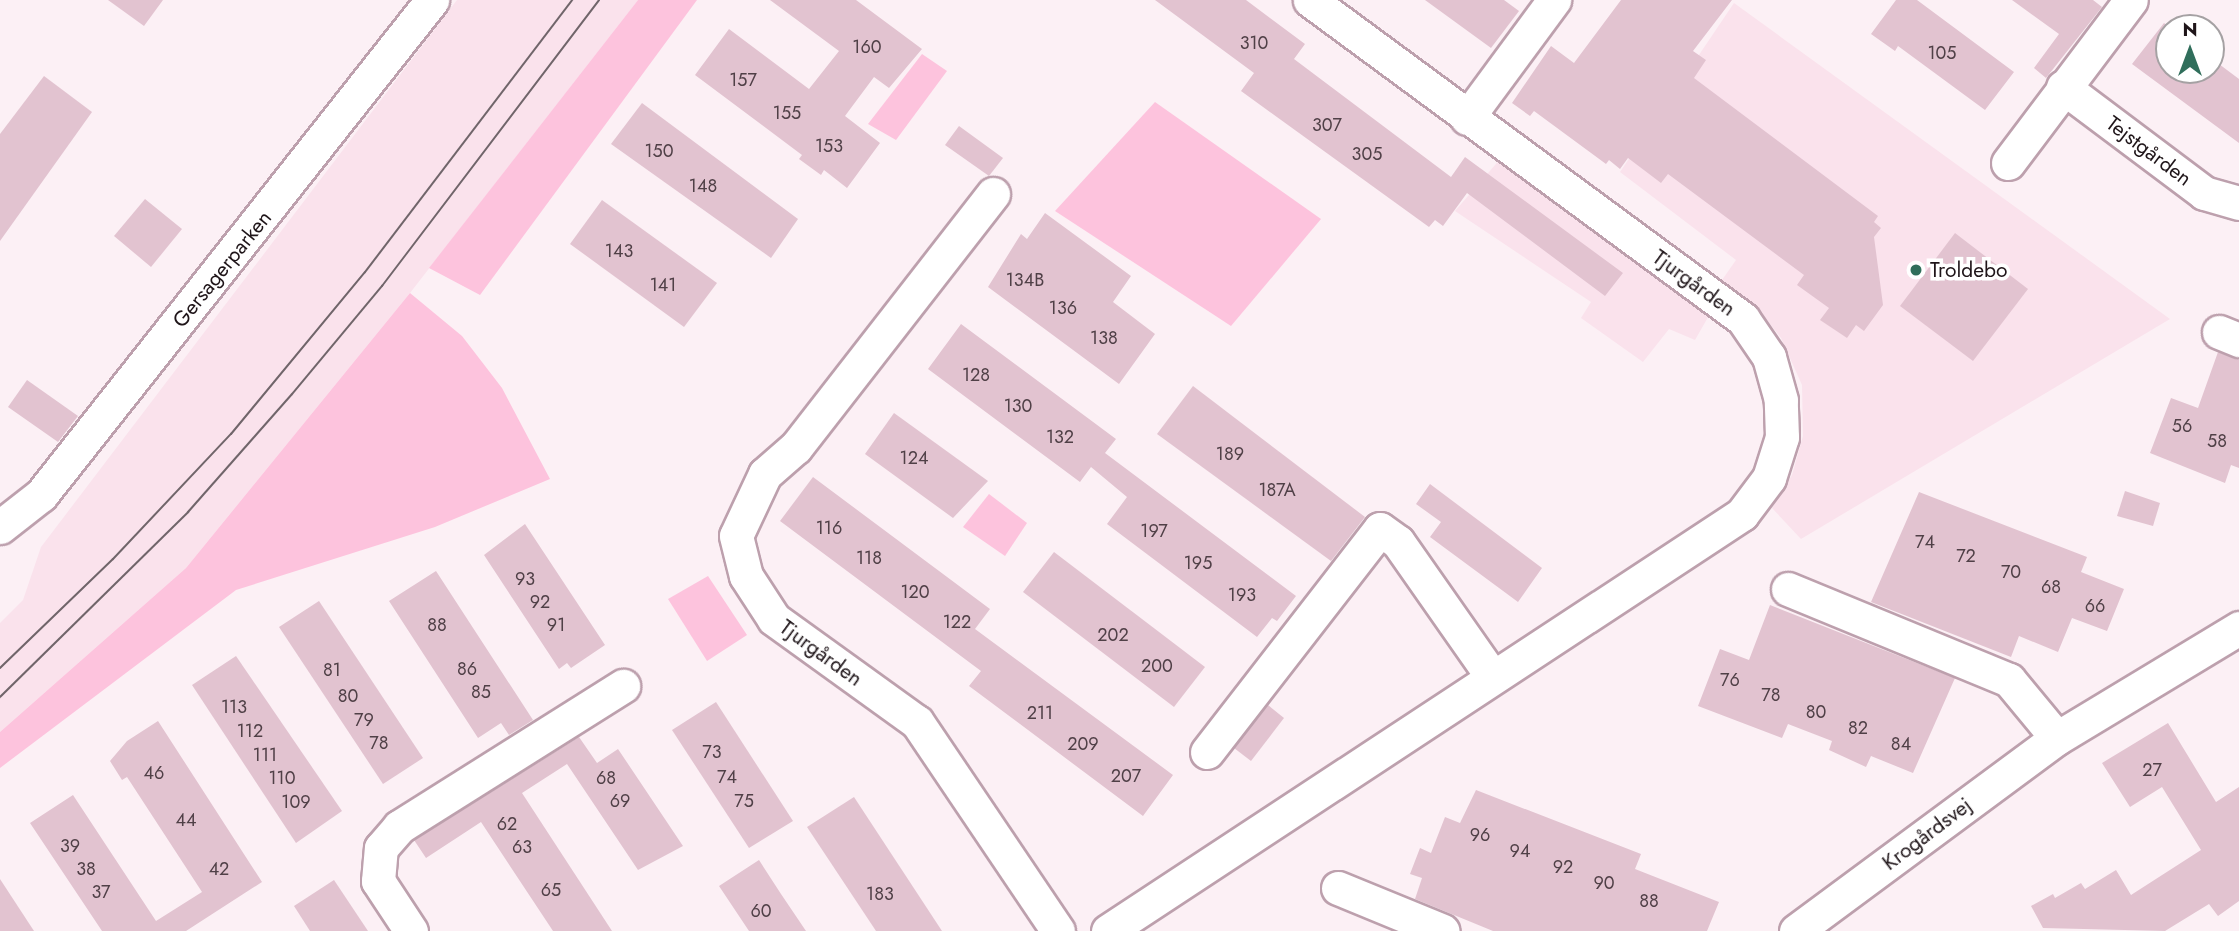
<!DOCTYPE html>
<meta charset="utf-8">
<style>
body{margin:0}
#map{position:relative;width:2239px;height:931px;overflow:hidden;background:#fcf0f5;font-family:Jost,sans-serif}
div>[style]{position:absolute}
.built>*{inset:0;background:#fae2ec}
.green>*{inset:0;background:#fdc3dd}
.building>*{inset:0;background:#e2c3d0}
.roads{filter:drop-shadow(2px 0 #bda0ad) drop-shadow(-2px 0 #bda0ad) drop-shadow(0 2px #bda0ad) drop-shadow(0 -2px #bda0ad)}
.minor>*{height:33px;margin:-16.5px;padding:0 16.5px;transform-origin:16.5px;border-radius:16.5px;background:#fff}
.tram>*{height:2px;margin:-1px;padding:0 1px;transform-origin:1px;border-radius:1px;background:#70656a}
.dots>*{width:19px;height:19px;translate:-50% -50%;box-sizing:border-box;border:4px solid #fff;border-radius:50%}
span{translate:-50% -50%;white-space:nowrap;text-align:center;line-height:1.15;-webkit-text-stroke:7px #fff;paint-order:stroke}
.number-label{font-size:18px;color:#504047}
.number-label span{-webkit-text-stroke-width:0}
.street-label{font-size:21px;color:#1f1519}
.poi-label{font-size:21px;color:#1f1519}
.left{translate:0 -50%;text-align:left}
.north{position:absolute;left:2155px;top:14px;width:70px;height:70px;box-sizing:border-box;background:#fff;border:2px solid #a5a1a3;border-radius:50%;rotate:0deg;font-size:19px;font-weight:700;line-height:28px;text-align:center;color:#1f1519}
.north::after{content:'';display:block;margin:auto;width:24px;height:32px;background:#306e5b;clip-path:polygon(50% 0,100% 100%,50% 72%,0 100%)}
</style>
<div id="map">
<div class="built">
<i style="clip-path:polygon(457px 0,638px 0,410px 293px,186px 568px,0 732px,0 623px,23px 600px,41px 547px)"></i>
<i style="clip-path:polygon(1734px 3px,2170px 319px,1801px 539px,1772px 508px,1792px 475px,1803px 436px,1802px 385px,1781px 338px,1755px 305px,1722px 280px,1736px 260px,1620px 172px)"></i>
<i style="clip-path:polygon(1502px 157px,1711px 312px,1695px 340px,1669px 329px,1643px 362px,1581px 318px,1591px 302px,1455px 211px)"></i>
</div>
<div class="green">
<i style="clip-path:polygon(638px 0,697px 0,480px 295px,429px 268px)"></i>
<i style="clip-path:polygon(922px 54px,947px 71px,896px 140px,868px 124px)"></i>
<i style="clip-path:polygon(1155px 102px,1321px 219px,1231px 326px,1055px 211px)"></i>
<i style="clip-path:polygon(410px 293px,462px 336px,502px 388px,550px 479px,435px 527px,236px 590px,0 768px,0 732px,186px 568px)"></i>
<i style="clip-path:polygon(989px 494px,1027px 523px,1005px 556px,963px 527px)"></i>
<i style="clip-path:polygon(708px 576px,747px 635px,707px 661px,668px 599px)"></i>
</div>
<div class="building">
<i style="clip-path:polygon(108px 0,163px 0,144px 26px)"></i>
<i style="clip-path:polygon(770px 0,856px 0,922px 49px,889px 88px,874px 77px,845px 116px,880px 143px,847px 188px,824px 170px,821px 175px,799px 159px,802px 155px,695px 75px,729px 29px,809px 89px,839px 51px)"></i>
<i style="clip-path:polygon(1155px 0,1246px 0,1305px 44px,1294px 59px,1451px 177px,1465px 157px,1623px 273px,1605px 296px,1467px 193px,1443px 226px,1435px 220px,1429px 227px,1241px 91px,1254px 73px)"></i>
<i style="clip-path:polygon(1425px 0,1504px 0,1519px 11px,1491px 48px)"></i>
<i style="clip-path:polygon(1621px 0,1732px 0,1693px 51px,1706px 60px,1694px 78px,1878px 216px,1874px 222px,1881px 228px,1874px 237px,1883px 305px,1864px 331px,1856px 325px,1847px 338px,1820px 320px,1829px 308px,1797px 285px,1804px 275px,1668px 174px,1661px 183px,1628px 158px,1620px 169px,1609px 160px,1606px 164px,1534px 111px,1530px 116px,1512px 103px,1551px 46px,1574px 63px)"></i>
<i style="clip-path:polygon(1896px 0,1917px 0,2014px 72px,1985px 110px,1898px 46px,1895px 51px,1871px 34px)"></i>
<i style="clip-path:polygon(2012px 0,2093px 0,2102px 7px,2046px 78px,2034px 68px,2059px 34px)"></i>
<i style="clip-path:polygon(2164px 23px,2170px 28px,2169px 70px,2211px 70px,2211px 58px,2239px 79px,2239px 143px,2132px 64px)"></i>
<i style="clip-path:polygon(44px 76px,92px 112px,0 241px,0 134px)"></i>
<i style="clip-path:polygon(642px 103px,798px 219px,771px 258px,611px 144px)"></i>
<i style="clip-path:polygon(959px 126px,1003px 158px,989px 176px,945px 145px)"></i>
<i style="clip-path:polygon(145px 199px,182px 229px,151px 267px,114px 236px)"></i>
<i style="clip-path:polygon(602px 200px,717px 283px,684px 327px,570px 244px)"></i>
<i style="clip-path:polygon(1045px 213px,1131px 276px,1113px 302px,1155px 334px,1119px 384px,988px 287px,1021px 234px,1027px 239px)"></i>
<i style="clip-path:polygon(1955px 233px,2028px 289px,1973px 361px,1900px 306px)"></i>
<i style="clip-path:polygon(961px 324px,1116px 439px,1105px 453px,1296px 596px,1277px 621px,1272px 618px,1257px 637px,1107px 524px,1127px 497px,1091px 467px,1080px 482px,928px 369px)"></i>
<i style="clip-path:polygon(2218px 352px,2239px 360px,2239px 468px,2231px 465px,2225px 483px,2150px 453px,2171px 398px,2198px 408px)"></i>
<i style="clip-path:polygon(27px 380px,78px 416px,58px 442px,8px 407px)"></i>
<i style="clip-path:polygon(1193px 386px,1365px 517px,1331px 561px,1157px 434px)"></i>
<i style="clip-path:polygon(894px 413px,988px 481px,953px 518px,865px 454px)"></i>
<i style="clip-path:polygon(813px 477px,990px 609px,975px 629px,1173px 775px,1143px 816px,969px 686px,981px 671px,780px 521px)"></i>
<i style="clip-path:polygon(1430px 484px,1542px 568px,1518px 602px,1430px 537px,1441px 522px,1416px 504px)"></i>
<i style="clip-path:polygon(2125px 491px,2160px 503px,2153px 526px,2117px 516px)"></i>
<i style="clip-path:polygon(1919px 492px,2087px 557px,2081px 572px,2124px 589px,2107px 631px,2072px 618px,2058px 652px,2019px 636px,2011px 657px,1871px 602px)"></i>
<i style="clip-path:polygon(525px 524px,605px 645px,571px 668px,567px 663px,559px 669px,484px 555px)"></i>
<i style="clip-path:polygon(1054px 552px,1205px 667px,1174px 707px,1023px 592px)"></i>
<i style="clip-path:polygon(436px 571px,533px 720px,509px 735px,501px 723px,478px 738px,389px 601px)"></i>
<i style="clip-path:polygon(319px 601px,423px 758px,383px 784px,279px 627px)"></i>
<i style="clip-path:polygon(1770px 605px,1955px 678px,1913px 773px,1871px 756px,1866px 767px,1829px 750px,1832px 741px,1788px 724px,1782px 738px,1698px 706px,1720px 649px,1749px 660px)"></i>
<i style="clip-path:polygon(236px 656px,342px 811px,296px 843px,192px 685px)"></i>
<i style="clip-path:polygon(716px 702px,793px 821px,749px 848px,672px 730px)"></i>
<i style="clip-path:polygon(1268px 705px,1284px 718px,1251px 761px,1234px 748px)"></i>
<i style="clip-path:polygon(158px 721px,262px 882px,186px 931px,102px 931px,30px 823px,73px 795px,156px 921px,202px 892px,127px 777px,122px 780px,110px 761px,127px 741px)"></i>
<i style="clip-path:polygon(2168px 723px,2216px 802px,2239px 787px,2239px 901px,2218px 916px,2209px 904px,2165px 931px,2043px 928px,2031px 906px,2053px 894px,2055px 898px,2081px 883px,2085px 889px,2116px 870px,2131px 895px,2201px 850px,2162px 787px,2130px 807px,2102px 763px)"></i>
<i style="clip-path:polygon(579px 737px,597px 763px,618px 749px,683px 846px,638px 870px,567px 764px,522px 793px,612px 931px,553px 931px,481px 822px,426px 858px,414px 840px)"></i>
<i style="clip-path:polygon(1476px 790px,1641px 854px,1635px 869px,1719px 902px,1707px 931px,1493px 931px,1415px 899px,1422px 878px,1410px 874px,1420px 848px,1431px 853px,1445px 817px,1460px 823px)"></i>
<i style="clip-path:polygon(854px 797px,942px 931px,876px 931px,807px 827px)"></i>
<i style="clip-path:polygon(759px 860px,781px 894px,806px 931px,749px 931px,719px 886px)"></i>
<i style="clip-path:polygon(0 879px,34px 931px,0 931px)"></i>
<i style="clip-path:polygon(334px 880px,368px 931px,310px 931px,294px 906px)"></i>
</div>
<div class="roads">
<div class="minor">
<i style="left:2063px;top:87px;width:176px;rotate:36.9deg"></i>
<i style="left:2204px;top:193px;width:36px;rotate:16deg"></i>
<i style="left:1467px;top:118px;width:147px;rotate:-53.6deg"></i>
<i style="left:2008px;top:163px;width:204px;rotate:-53deg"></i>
<i style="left:993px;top:194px;width:321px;rotate:127.9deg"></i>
<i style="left:796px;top:447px;width:41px;rotate:138.9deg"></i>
<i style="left:765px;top:474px;width:68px;rotate:115.1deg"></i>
<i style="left:736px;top:536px;width:41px;rotate:76deg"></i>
<i style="left:746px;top:576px;width:51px;rotate:56.9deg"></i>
<i style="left:774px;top:619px;width:176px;rotate:35.8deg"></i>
<i style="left:917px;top:722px;width:252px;rotate:56deg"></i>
<i style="left:2219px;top:332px;width:22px;rotate:22deg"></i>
<i style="left:0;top:527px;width:52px;rotate:-38deg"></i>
<i style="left:41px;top:495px;width:631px;rotate:-51.69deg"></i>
<i style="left:1788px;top:589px;width:239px;rotate:22.4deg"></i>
<i style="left:2009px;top:680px;width:75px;rotate:50.4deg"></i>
<i style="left:1207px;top:752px;width:282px;rotate:-52.2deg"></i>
<i style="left:1380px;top:529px;width:22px;rotate:36deg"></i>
<i style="left:1398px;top:542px;width:162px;rotate:55deg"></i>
<i style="left:1338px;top:888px;width:113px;rotate:22.3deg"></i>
<i style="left:411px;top:931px;width:60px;rotate:-123.4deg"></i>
<i style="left:378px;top:881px;width:33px;rotate:-85deg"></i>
<i style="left:381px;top:848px;width:28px;rotate:-49deg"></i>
<i style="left:399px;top:827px;width:265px;rotate:-32.2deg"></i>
<i style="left:1108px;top:931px;width:759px;rotate:-33.33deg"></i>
<i style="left:1742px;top:514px;width:45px;rotate:-53.1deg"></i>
<i style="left:1769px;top:478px;width:43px;rotate:-72.4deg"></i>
<i style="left:1782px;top:437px;width:37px;rotate:-92deg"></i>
<i style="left:1781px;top:400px;width:45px;rotate:-105.6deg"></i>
<i style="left:1769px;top:357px;width:46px;rotate:-124.4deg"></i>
<i style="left:1743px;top:319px;width:538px;rotate:-143.62deg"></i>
<i style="left:1796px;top:931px;width:325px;rotate:-36.5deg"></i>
<i style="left:2057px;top:738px;width:213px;rotate:-31.1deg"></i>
</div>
</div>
<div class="tram">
<i style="left:0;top:668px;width:157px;rotate:-44deg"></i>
<i style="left:113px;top:559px;width:172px;rotate:-46.7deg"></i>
<i style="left:231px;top:434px;width:210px;rotate:-50.4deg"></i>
<i style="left:365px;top:272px;width:342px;rotate:-52.7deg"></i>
<i style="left:0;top:697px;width:264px;rotate:-44.5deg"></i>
<i style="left:188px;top:512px;width:157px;rotate:-48.6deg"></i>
<i style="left:292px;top:394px;width:141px;rotate:-50.2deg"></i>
<i style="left:382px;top:286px;width:359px;rotate:-52.8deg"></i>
</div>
<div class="dots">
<i style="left:1916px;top:270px;background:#306e5b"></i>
</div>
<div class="number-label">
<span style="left:1254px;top:43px">310</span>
<span style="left:867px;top:47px">160</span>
<span style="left:1942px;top:53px">105</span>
<span style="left:743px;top:80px">157</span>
<span style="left:787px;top:113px">155</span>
<span style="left:1327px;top:125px">307</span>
<span style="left:829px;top:146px">153</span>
<span style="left:659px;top:151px">150</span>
<span style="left:1367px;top:154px">305</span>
<span style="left:703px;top:186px">148</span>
<span style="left:619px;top:251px">143</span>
<span style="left:1025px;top:280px">134B</span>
<span style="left:663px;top:285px">141</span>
<span style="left:1063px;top:308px">136</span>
<span style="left:1104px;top:338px">138</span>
<span style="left:976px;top:375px">128</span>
<span style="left:1018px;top:406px">130</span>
<span style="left:2182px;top:426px">56</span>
<span style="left:1060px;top:437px">132</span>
<span style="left:2217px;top:441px">58</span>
<span style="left:1230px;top:454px">189</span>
<span style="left:914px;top:458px">124</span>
<span style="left:1277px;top:490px">187A</span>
<span style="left:829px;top:528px">116</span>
<span style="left:1154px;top:531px">197</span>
<span style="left:1925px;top:542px">74</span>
<span style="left:1966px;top:556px">72</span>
<span style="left:869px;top:558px">118</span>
<span style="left:1198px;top:563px">195</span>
<span style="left:2011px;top:572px">70</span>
<span style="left:525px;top:579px">93</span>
<span style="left:2051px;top:587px">68</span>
<span style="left:915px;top:592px">120</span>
<span style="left:1242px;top:595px">193</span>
<span style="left:540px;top:602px">92</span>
<span style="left:2095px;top:606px">66</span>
<span style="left:957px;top:622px">122</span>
<span style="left:437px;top:625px">88</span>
<span style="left:556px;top:625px">91</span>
<span style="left:1113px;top:635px">202</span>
<span style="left:1157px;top:666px">200</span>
<span style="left:467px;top:669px">86</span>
<span style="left:332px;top:670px">81</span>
<span style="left:1730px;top:680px">76</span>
<span style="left:481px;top:692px">85</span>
<span style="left:1771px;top:695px">78</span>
<span style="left:348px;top:696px">80</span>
<span style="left:234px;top:707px">113</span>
<span style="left:1816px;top:712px">80</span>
<span style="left:1040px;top:713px">211</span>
<span style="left:364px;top:720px">79</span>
<span style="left:1858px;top:728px">82</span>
<span style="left:250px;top:731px">112</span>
<span style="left:379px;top:743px">78</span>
<span style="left:1083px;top:744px">209</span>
<span style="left:1901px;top:744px">84</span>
<span style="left:712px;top:752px">73</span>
<span style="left:265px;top:755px">111</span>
<span style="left:2152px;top:770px">27</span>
<span style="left:154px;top:773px">46</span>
<span style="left:1126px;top:776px">207</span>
<span style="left:727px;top:777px">74</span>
<span style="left:282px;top:778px">110</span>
<span style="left:606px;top:778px">68</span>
<span style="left:620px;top:801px">69</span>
<span style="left:744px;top:801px">75</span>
<span style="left:296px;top:802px">109</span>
<span style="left:186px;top:820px">44</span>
<span style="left:507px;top:824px">62</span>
<span style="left:1480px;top:835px">96</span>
<span style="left:70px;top:846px">39</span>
<span style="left:522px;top:847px">63</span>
<span style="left:1520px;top:851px">94</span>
<span style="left:1563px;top:867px">92</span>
<span style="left:86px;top:869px">38</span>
<span style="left:219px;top:869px">42</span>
<span style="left:1604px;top:883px">90</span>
<span style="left:551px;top:890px">65</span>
<span style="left:101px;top:892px">37</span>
<span style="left:880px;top:894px">183</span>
<span style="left:1649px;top:901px">88</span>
<span style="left:761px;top:911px">60</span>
</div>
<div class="street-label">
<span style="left:2149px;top:151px;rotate:37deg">Tejstgården</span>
<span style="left:222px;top:269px;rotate:-51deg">Gersagerparken</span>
<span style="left:1694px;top:283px;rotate:36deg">Tjurgården</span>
<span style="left:821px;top:653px;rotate:36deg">Tjurgården</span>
<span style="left:1927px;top:834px;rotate:-37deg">Krogårdsvej</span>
</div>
<div class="poi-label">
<span class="left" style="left:1930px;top:270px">Troldebo</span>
</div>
<div class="north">N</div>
</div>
